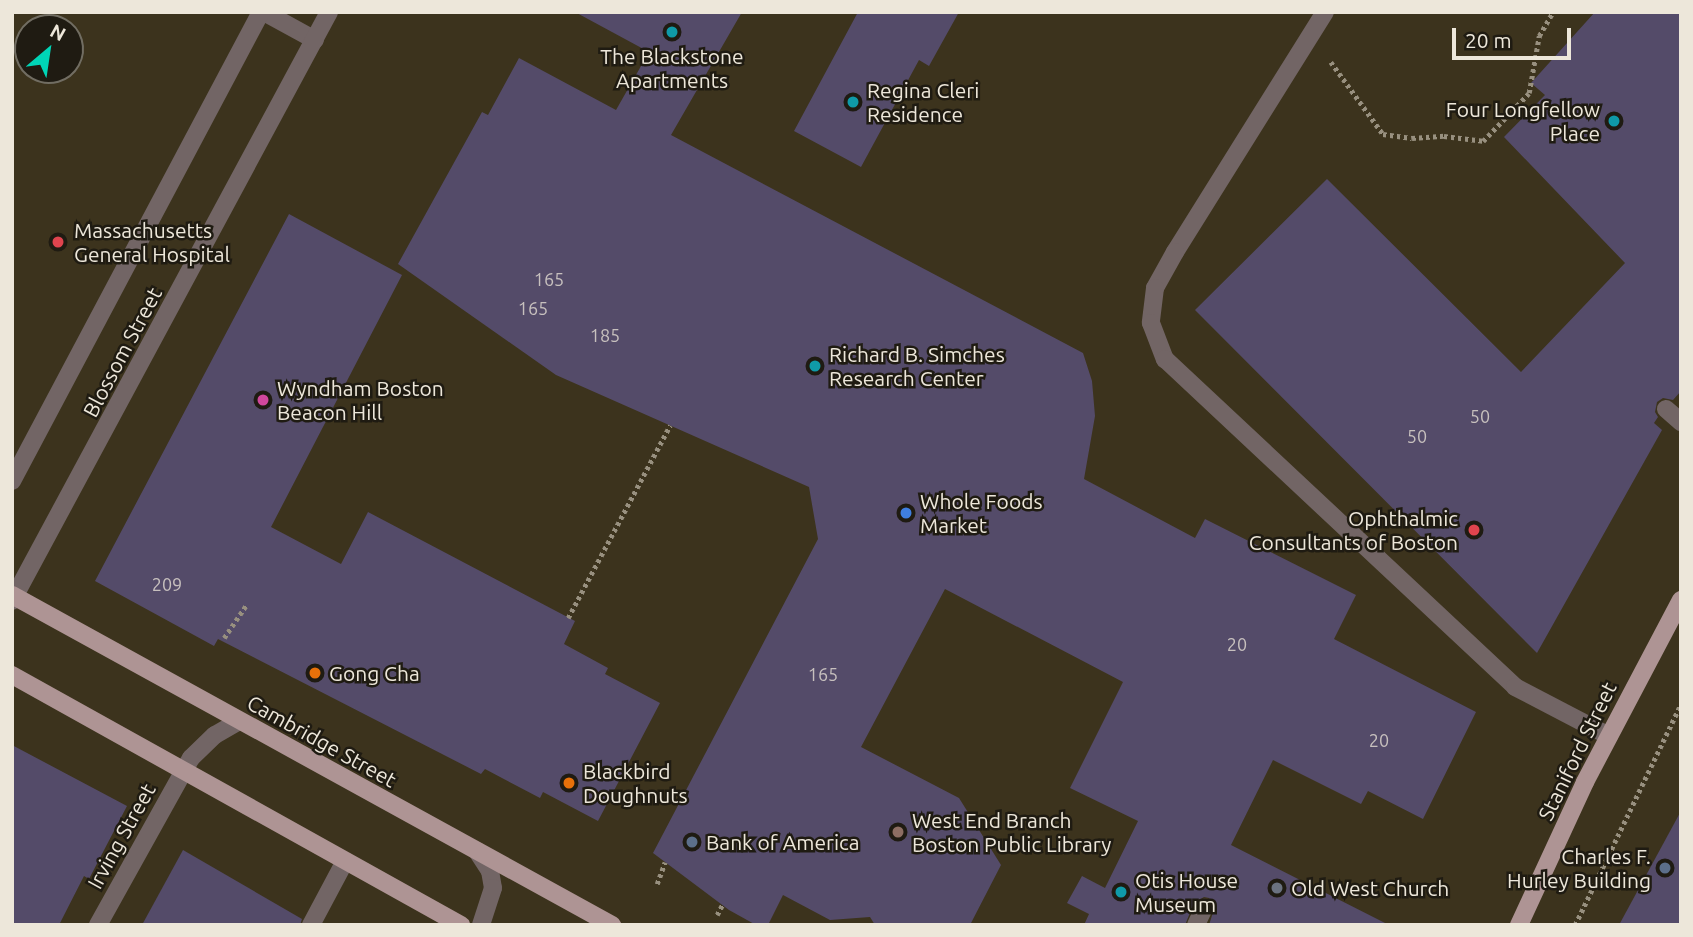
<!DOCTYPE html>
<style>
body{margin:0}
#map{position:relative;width:1693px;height:937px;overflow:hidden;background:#3c331d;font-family:Ubuntu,sans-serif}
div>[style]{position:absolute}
.building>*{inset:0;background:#544b69}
.path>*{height:4.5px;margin-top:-2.25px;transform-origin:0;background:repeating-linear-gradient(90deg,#98907f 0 3.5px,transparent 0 7px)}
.service>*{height:18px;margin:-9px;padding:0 9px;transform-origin:9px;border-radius:9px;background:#726565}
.minor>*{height:18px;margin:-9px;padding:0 9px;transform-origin:9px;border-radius:9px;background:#726565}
.primary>*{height:18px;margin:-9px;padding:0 9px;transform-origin:9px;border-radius:9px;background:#ae9494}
.dots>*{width:19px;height:19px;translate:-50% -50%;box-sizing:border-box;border:4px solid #1f1b12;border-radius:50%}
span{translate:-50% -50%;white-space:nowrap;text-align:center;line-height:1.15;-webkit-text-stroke:5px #1f1b12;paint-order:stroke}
.number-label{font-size:18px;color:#c7c0be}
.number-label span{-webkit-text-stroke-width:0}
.poi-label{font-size:21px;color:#ede7da}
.left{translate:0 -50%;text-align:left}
.right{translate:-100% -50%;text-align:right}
.street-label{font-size:21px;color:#ede7da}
.frame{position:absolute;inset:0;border:14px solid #ede7da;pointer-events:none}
.north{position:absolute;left:14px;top:14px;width:70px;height:70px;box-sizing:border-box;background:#1f1b12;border:2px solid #716d62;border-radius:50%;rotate:29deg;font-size:19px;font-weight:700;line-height:28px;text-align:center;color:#ede7da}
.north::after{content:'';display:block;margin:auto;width:24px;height:32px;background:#00d5b7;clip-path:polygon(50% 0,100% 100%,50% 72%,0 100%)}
.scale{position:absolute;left:1452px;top:28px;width:119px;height:32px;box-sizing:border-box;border:4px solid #ede7da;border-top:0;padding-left:9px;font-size:21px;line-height:24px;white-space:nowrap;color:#ede7da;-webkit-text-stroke:5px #1f1b12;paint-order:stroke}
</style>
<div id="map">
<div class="building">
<i style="clip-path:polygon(575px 12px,742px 12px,671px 135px,1083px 353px,1092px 381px,1095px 416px,1084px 479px,1195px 538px,1205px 519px,1356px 595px,1334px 639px,1476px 712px,1423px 819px,1368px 791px,1361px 804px,1273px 760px,1231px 845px,1389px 925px,1209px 925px,1215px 906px,1209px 898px,1204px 897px,1194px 903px,1185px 925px,1084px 925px,1089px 914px,1067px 903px,1082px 876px,1105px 888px,1138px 821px,1070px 788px,1123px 682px,945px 589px,861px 747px,959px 798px,1001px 865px,970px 925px,875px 925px,870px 917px,830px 920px,783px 895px,768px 925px,756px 925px,729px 910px,653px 853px,818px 539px,809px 487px,556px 375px,398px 264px,482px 112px,488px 115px,519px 58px,616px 110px,649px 52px)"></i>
<i style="clip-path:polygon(858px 12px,959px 12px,929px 66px,919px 60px,861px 167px,794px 131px)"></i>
<i style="clip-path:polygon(1595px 12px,1681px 12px,1681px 391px,1673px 400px,1663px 398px,1657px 402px,1655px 412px,1658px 417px,1654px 423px,1662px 430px,1537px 653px,1195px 310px,1327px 179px,1521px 372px,1625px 263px,1504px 137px,1545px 95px,1531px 83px)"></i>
<i style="clip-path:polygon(289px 214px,402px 275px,271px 527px,341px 564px,368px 512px,575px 621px,564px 644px,608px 668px,605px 674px,660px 703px,598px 821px,543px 792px,540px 798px,485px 769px,481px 774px,218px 639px,214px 646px,95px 581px)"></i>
<i style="clip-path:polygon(12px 745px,127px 806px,89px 879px,84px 876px,59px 925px,12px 925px)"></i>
<i style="clip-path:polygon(1681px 811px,1681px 925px,1619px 925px)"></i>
<i style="clip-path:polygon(183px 850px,302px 919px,300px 925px,142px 925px)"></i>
</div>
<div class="path">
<i style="left:1331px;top:62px;width:89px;rotate:54.2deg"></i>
<i style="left:1383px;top:134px;width:29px;rotate:8deg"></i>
<i style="left:1412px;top:138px;width:32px;rotate:-4deg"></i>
<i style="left:1444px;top:136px;width:39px;rotate:7deg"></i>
<i style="left:1483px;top:141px;width:66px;rotate:-46.2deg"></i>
<i style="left:1529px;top:93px;width:58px;rotate:-80deg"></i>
<i style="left:1539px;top:36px;width:28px;rotate:-60deg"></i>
<i style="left:568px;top:618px;width:218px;rotate:-62.1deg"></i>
<i style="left:224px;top:638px;width:41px;rotate:-55.9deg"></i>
<i style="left:657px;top:884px;width:23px;rotate:-70deg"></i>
<i style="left:717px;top:915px;width:11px;rotate:-63deg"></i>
<i style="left:1575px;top:925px;width:245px;rotate:-64.4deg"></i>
</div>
<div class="service">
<i style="left:1666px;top:409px;width:20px;rotate:41deg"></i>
<i style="left:477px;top:851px;width:24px;rotate:57deg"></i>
<i style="left:490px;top:871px;width:17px;rotate:80deg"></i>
<i style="left:493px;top:888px;width:39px;rotate:108deg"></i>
</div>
<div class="minor">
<i style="left:264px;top:12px;width:58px;rotate:28.8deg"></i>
<i style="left:1325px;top:12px;width:283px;rotate:122deg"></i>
<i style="left:1175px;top:252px;width:41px;rotate:119.1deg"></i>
<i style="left:1155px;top:288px;width:35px;rotate:97deg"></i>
<i style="left:1151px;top:323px;width:39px;rotate:69deg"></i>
<i style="left:1165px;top:359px;width:480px;rotate:43.1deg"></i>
<i style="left:1515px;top:687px;width:106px;rotate:27.5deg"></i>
<i style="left:12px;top:481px;width:531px;rotate:-62.04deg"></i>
<i style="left:12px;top:601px;width:669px;rotate:-61.71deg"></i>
<i style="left:98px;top:925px;width:191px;rotate:-60.9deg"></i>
<i style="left:191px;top:758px;width:33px;rotate:-44deg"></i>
<i style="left:215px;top:735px;width:28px;rotate:-30deg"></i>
<i style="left:311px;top:925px;width:72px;rotate:-62deg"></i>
<i style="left:1196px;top:925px;width:19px;rotate:-65deg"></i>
</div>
<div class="primary">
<i style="left:12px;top:595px;width:685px;rotate:28.81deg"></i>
<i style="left:12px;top:675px;width:514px;rotate:29.11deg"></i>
<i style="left:1519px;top:925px;width:157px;rotate:-65.2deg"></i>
<i style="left:1585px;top:782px;width:206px;rotate:-62.2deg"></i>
</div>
<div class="dots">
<i style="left:672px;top:32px;background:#0f9aa8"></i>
<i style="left:853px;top:102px;background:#0f9aa8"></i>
<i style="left:1614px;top:121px;background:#0f9aa8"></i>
<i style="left:58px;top:242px;background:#e0444e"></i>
<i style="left:815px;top:366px;background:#0f9aa8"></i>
<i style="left:263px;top:400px;background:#d1479c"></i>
<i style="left:906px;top:513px;background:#3f7fe0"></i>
<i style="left:1474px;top:530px;background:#e0444e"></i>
<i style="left:315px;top:673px;background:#e8710a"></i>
<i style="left:569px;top:783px;background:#e8710a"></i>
<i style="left:898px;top:832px;background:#8d6e63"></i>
<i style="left:692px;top:842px;background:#5c6f8a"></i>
<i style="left:1665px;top:868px;background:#5c6f8a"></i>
<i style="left:1277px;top:888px;background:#6b7280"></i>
<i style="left:1121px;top:892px;background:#0f9aa8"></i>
</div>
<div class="number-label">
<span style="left:549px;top:279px">165</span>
<span style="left:533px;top:308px">165</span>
<span style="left:605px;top:335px">185</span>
<span style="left:1480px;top:416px">50</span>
<span style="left:1417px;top:436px">50</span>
<span style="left:167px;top:584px">209</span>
<span style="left:1237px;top:644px">20</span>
<span style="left:823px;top:674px">165</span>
<span style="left:1379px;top:740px">20</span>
</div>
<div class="poi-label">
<span style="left:672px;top:68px">The Blackstone<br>Apartments</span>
<span class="left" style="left:867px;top:102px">Regina Cleri<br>Residence</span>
<span class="right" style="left:1600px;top:121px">Four Longfellow<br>Place</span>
<span class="left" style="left:74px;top:242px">Massachusetts<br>General Hospital</span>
<span class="left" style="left:829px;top:366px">Richard B. Simches<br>Research Center</span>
<span class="left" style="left:277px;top:400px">Wyndham Boston<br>Beacon Hill</span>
<span class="left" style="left:920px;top:513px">Whole Foods<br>Market</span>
<span class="right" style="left:1458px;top:530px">Ophthalmic<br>Consultants of Boston</span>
<span class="left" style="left:329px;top:673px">Gong Cha</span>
<span class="left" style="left:583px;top:783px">Blackbird<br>Doughnuts</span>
<span class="left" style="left:912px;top:832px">West End Branch<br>Boston Public Library</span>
<span class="left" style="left:706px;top:842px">Bank of America</span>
<span class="right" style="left:1651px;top:868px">Charles F.<br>Hurley Building</span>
<span class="left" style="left:1135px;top:892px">Otis House<br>Museum</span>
<span class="left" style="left:1291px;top:888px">Old West Church</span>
</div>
<div class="street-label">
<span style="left:122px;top:352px;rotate:-62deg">Blossom Street</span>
<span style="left:322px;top:741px;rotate:29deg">Cambridge Street</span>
<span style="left:1577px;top:751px;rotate:-64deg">Staniford Street</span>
<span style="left:121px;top:836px;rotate:-61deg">Irving Street</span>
</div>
<div class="frame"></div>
<div class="north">N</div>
<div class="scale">20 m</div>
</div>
